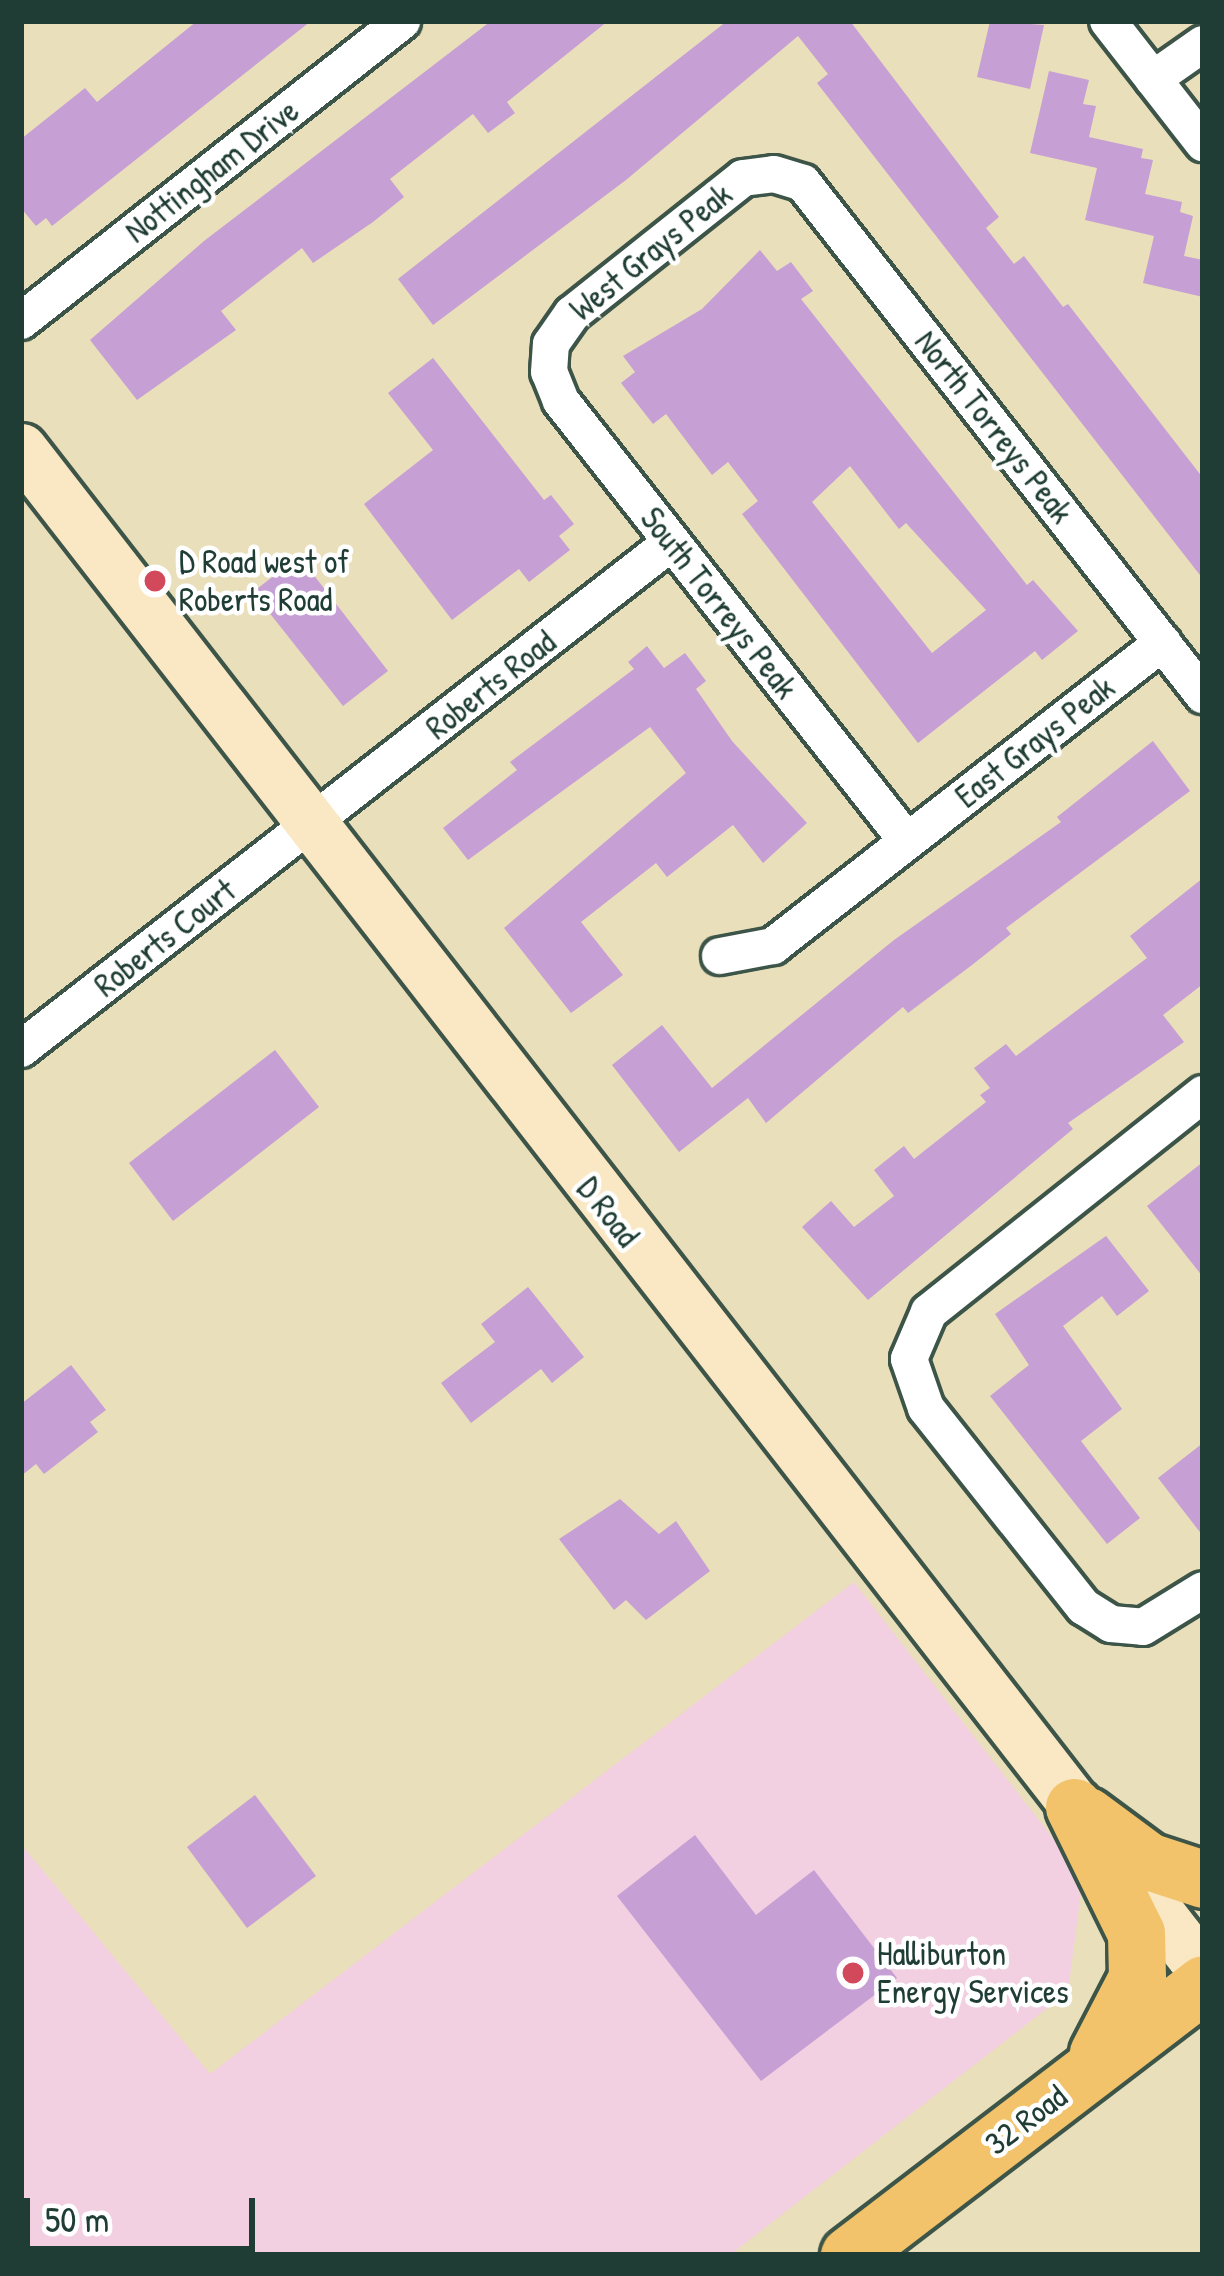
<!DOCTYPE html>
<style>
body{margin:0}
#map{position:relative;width:1224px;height:2276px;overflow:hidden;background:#e9dfba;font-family:"Patrick Hand",sans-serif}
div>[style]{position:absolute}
.built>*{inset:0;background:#f2cfe1}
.building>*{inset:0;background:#c69fd5}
.roads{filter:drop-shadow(3px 0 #3d5548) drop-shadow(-3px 0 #3d5548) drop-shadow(0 3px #3d5548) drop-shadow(0 -3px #3d5548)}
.street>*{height:36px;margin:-18px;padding:0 18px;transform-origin:18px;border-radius:18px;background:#fff}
.secondary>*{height:51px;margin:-25.5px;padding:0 25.5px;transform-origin:25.5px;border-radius:25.5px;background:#fae7c3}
.primary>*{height:57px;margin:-28.5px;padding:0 28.5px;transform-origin:28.5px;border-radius:28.5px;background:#f2c36a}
.dots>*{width:33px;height:33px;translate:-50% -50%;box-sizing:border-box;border:6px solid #fff;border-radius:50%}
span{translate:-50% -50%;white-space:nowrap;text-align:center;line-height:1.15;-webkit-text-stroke:9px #fff;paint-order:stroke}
.street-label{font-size:33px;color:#1f3d34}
.poi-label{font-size:33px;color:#1f3d34}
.left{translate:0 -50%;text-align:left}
.frame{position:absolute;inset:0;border:24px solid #1f3d34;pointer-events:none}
.scale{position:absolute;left:24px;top:2198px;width:231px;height:54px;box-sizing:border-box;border:6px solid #1f3d34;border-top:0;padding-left:15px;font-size:36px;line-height:42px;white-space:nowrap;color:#1f3d34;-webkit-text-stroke:9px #fff;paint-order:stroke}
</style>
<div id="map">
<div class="built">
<i style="clip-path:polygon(854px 1582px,1083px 1877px,1068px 1992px,730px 2255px,21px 2255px,21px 1844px,210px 2074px)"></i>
</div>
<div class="building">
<i style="clip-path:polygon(197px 21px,311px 21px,52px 226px,46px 218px,36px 226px,21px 208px,21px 139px,85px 88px,97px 102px)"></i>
<i style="clip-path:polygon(491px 21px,608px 21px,507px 102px,515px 113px,488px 133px,473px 114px,390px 179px,404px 197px,373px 222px,313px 263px,302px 248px,221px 311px,236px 330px,137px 400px,90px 340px,204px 241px)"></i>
<i style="clip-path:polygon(727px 21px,850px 21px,999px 217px,986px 228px,1014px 264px,1024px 256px,1063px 307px,1068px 304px,1203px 478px,1203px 579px,817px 83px,828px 74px,798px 36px,626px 180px,433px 325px,398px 279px)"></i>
<i style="clip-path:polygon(990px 21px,1044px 25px,1030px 89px,977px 77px)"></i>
<i style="clip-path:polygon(1049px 71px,1089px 80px,1083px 104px,1096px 106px,1089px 137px,1143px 149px,1141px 158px,1153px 160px,1145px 194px,1182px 202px,1180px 212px,1193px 216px,1184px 256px,1203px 260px,1203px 297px,1143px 283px,1154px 236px,1085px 220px,1097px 168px,1030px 153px)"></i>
<i style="clip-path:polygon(evenodd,760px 250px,777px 271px,791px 262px,813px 291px,801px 299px,1027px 585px,1033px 580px,1078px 631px,1042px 660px,1035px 651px,918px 743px,742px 514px,758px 501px,728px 462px,712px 475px,666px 414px,653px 424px,621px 383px,635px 372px,623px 356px,702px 309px,760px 250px,850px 466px,899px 529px,906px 523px,986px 610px,932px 653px,812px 502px,850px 466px)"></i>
<i style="clip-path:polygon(433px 358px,544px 500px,551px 495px,574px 524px,559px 536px,570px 550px,529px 582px,519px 569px,452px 620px,364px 504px,433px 450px,388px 393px)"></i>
<i style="clip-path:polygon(299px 556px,388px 671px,343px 706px,253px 592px)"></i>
<i style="clip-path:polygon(647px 646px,664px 668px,685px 653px,706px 681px,696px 689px,732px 741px,807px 823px,763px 863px,733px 825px,667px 877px,656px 863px,581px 922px,623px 975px,571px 1013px,504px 928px,686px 773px,650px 727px,468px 860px,443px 828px,517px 770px,510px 762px,634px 669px,628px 662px)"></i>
<i style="clip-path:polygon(1153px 741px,1190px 791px,1006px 928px,1011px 934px,972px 965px,908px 1013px,903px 1007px,766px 1123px,748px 1098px,679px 1152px,612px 1065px,662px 1025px,712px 1088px,894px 940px,1061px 822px,1057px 817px)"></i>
<i style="clip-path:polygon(1203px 878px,1203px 984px,1163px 1015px,1184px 1042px,1068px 1123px,1073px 1129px,868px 1300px,802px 1227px,831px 1201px,854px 1227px,894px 1196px,874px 1170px,904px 1146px,914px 1159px,986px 1102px,980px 1095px,990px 1088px,974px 1068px,1006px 1044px,1016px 1056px,1147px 958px,1130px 936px)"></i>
<i style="clip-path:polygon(275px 1050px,319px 1107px,173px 1221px,129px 1163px)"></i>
<i style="clip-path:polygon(1203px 1162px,1203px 1277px,1147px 1206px)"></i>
<i style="clip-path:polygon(1106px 1236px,1149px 1291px,1117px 1316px,1102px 1296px,1063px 1326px,1122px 1409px,1081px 1441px,1140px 1518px,1107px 1544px,990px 1396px,1029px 1365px,995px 1314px)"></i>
<i style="clip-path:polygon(528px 1287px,584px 1357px,552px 1383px,541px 1369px,471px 1423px,441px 1383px,495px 1342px,481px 1324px)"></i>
<i style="clip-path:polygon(71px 1365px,106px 1410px,90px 1422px,98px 1432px,44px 1474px,36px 1464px,21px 1476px,21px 1404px)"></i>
<i style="clip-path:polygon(1203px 1443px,1203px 1536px,1158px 1478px)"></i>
<i style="clip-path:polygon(620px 1499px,659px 1534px,676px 1521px,710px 1571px,646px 1620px,626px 1600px,614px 1610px,559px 1539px)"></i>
<i style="clip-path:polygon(255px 1795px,316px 1876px,247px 1928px,187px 1847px)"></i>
<i style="clip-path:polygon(695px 1835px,756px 1915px,814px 1870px,897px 1978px,761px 2081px,617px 1896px)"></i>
</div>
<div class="roads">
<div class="street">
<i style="left:1108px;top:21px;width:155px;rotate:52.1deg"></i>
<i style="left:1153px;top:79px;width:61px;rotate:-35deg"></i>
<i style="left:21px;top:321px;width:485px;rotate:-38.2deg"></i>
<i style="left:907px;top:841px;width:560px;rotate:-128.18deg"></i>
<i style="left:561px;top:401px;width:31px;rotate:-112deg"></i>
<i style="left:549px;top:372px;width:28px;rotate:-86deg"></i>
<i style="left:551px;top:344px;width:37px;rotate:-55deg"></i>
<i style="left:572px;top:314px;width:218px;rotate:-38.5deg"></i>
<i style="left:743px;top:178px;width:31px;rotate:-7deg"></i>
<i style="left:774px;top:174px;width:30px;rotate:17deg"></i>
<i style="left:803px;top:183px;width:650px;rotate:52deg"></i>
<i style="left:720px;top:956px;width:54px;rotate:-10.7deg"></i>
<i style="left:773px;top:946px;width:494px;rotate:-37.9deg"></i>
<i style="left:21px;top:1049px;width:825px;rotate:-37.91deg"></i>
<i style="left:1203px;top:1094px;width:350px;rotate:141.5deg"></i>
<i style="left:929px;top:1312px;width:51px;rotate:113.1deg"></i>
<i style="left:909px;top:1359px;width:52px;rotate:70.9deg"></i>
<i style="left:926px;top:1408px;width:254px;rotate:51.6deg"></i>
<i style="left:1084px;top:1607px;width:32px;rotate:32deg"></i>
<i style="left:1111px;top:1624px;width:32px;rotate:5deg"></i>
<i style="left:1143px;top:1627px;width:70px;rotate:-31.7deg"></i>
</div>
<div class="secondary">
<i style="left:21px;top:449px;width:1926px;rotate:52.15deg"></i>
</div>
<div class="primary">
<i style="left:1074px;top:1807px;width:140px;rotate:63.8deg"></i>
<i style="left:1136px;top:1933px;width:45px;rotate:88.7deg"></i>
<i style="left:1137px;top:1978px;width:85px;rotate:117.5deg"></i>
<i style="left:1087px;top:1816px;width:76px;rotate:36.4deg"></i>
<i style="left:1148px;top:1861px;width:58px;rotate:18.1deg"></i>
<i style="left:849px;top:2255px;width:446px;rotate:-37.4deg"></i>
</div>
</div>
<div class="dots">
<i style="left:155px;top:581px;background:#d1495b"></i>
<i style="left:853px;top:1973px;background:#d1495b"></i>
</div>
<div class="street-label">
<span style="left:212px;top:171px;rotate:-38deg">Nottingham Drive</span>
<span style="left:651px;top:252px;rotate:-39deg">West Grays Peak</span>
<span style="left:994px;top:427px;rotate:52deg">North Torreys Peak</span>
<span style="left:719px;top:603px;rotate:52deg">South Torreys Peak</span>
<span style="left:491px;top:685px;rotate:-38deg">Roberts Road</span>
<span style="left:1035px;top:742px;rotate:-38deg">East Grays Peak</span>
<span style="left:165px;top:938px;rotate:-38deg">Roberts Court</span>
<span style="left:608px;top:1212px;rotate:52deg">D Road</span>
<span style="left:1026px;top:2120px;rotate:-37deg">32 Road</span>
</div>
<div class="poi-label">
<span class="left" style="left:179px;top:581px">D Road west of<br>Roberts Road</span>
<span class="left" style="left:877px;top:1973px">Halliburton<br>Energy Services</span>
</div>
<div class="frame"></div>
<div class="scale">50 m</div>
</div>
